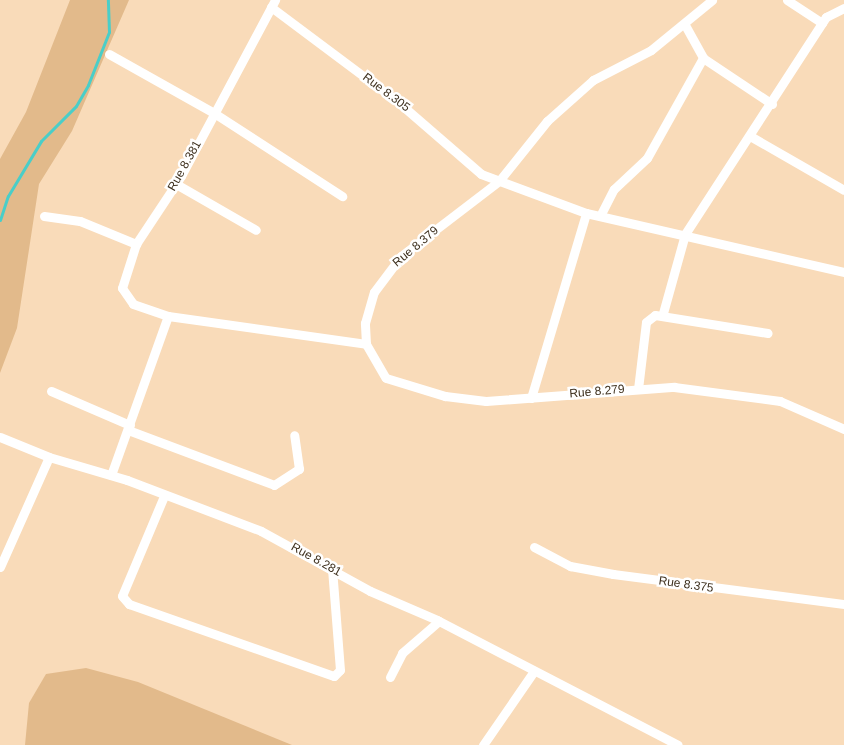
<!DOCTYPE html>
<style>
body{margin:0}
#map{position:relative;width:844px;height:745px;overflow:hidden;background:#f9dbb9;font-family:Helvetica,sans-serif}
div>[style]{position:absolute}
.green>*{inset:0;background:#e2ba8b}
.stream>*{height:3px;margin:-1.5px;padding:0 1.5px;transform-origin:1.5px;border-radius:1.5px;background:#4acec8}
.street>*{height:9px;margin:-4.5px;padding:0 4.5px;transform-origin:4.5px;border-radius:4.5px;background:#fff}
span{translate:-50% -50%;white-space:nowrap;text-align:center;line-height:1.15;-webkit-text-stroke:5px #fff;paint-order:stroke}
.street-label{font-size:12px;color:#3e301e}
</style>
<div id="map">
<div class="green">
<i style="clip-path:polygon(70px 0,129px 0,72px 131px,39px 184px,17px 328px,0 373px,0 159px,26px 112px)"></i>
<i style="clip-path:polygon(86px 668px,138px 682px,292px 745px,25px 745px,29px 703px,46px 674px)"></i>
</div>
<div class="stream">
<i style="left:0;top:220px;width:25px;rotate:-72deg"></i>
<i style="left:8px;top:196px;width:64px;rotate:-59deg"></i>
<i style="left:41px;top:141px;width:49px;rotate:-45deg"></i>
<i style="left:76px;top:106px;width:24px;rotate:-60deg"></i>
<i style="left:88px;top:85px;width:57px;rotate:-68.4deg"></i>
<i style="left:109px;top:32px;width:32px;rotate:-92deg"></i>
</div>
<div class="street">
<i style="left:787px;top:0;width:42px;rotate:33.3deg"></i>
<i style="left:271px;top:7px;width:159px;rotate:36.8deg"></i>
<i style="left:398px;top:102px;width:110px;rotate:40.9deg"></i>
<i style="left:481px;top:174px;width:112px;rotate:20.4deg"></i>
<i style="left:586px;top:213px;width:265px;rotate:12.9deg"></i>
<i style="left:685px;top:25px;width:38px;rotate:61deg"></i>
<i style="left:703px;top:58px;width:83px;rotate:33.7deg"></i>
<i style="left:109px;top:54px;width:120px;rotate:29.3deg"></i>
<i style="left:214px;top:113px;width:153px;rotate:33deg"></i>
<i style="left:750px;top:136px;width:108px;rotate:29.9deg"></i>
<i style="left:176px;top:184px;width:92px;rotate:29.9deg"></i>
<i style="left:44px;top:216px;width:36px;rotate:8deg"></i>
<i style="left:80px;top:221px;width:61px;rotate:22.3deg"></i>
<i style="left:136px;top:244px;width:82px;rotate:-56.5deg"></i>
<i style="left:181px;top:176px;width:200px;rotate:-61.9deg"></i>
<i style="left:600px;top:216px;width:30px;rotate:-63deg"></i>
<i style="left:614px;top:189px;width:45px;rotate:-43.2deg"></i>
<i style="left:647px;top:158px;width:115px;rotate:-60.8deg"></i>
<i style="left:136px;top:244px;width:46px;rotate:107.7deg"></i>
<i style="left:122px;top:288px;width:19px;rotate:55deg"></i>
<i style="left:133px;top:304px;width:37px;rotate:19deg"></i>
<i style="left:168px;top:316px;width:200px;rotate:8deg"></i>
<i style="left:366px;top:344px;width:21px;rotate:-93deg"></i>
<i style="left:365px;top:323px;width:32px;rotate:-74deg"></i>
<i style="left:374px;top:292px;width:45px;rotate:-53.1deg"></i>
<i style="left:401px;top:256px;width:123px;rotate:-37.4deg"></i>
<i style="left:499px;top:181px;width:77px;rotate:-51.3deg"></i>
<i style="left:547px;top:121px;width:62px;rotate:-41.7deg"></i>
<i style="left:593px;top:80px;width:65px;rotate:-27.3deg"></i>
<i style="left:651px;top:50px;width:79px;rotate:-39.3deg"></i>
<i style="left:663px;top:313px;width:82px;rotate:-74.4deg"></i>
<i style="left:685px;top:234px;width:259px;rotate:-57deg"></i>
<i style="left:826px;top:17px;width:20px;rotate:-27deg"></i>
<i style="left:366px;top:344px;width:39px;rotate:60deg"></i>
<i style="left:386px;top:378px;width:62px;rotate:17deg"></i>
<i style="left:445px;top:396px;width:41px;rotate:7deg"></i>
<i style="left:486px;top:401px;width:189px;rotate:-4.3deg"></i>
<i style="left:674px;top:387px;width:107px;rotate:7.5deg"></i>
<i style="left:780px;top:401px;width:70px;rotate:23.6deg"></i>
<i style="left:638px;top:389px;width:67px;rotate:-83.2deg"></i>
<i style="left:646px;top:322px;width:11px;rotate:-38deg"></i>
<i style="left:655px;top:315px;width:114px;rotate:9.1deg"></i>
<i style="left:51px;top:391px;width:86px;rotate:23.3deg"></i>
<i style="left:531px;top:398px;width:193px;rotate:-73.4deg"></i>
<i style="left:128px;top:430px;width:156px;rotate:20.6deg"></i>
<i style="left:274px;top:485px;width:30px;rotate:-33deg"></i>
<i style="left:299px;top:469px;width:34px;rotate:-98deg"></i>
<i style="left:0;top:437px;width:53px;rotate:22.2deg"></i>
<i style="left:111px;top:475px;width:169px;rotate:-70.3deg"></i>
<i style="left:164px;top:496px;width:108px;rotate:112.8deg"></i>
<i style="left:122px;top:596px;width:11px;rotate:49deg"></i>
<i style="left:129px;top:604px;width:217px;rotate:19.4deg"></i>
<i style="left:334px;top:676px;width:8px;rotate:-45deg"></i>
<i style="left:340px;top:670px;width:102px;rotate:-94.5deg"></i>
<i style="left:534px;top:547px;width:41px;rotate:27.8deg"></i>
<i style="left:570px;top:566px;width:44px;rotate:10.5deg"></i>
<i style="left:613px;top:574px;width:233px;rotate:7.4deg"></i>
<i style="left:0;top:567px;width:120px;rotate:-66deg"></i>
<i style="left:49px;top:457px;width:81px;rotate:16.4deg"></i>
<i style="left:127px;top:480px;width:143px;rotate:20.8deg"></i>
<i style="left:261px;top:531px;width:124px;rotate:28.8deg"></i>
<i style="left:370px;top:591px;width:73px;rotate:23.4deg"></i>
<i style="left:437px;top:620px;width:271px;rotate:27.4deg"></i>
<i style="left:390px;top:677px;width:27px;rotate:-63deg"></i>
<i style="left:402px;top:653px;width:49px;rotate:-40.9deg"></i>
<i style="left:483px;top:745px;width:90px;rotate:-55.4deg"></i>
</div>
<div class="street-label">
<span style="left:386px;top:93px;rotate:37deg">Rue 8.305</span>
<span style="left:185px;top:166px;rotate:-61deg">Rue 8.381</span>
<span style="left:416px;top:247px;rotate:-40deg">Rue 8.379</span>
<span style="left:597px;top:392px;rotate:-5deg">Rue 8.279</span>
<span style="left:316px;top:560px;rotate:29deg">Rue 8.281</span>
<span style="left:686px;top:585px;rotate:8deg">Rue 8.375</span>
</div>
</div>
